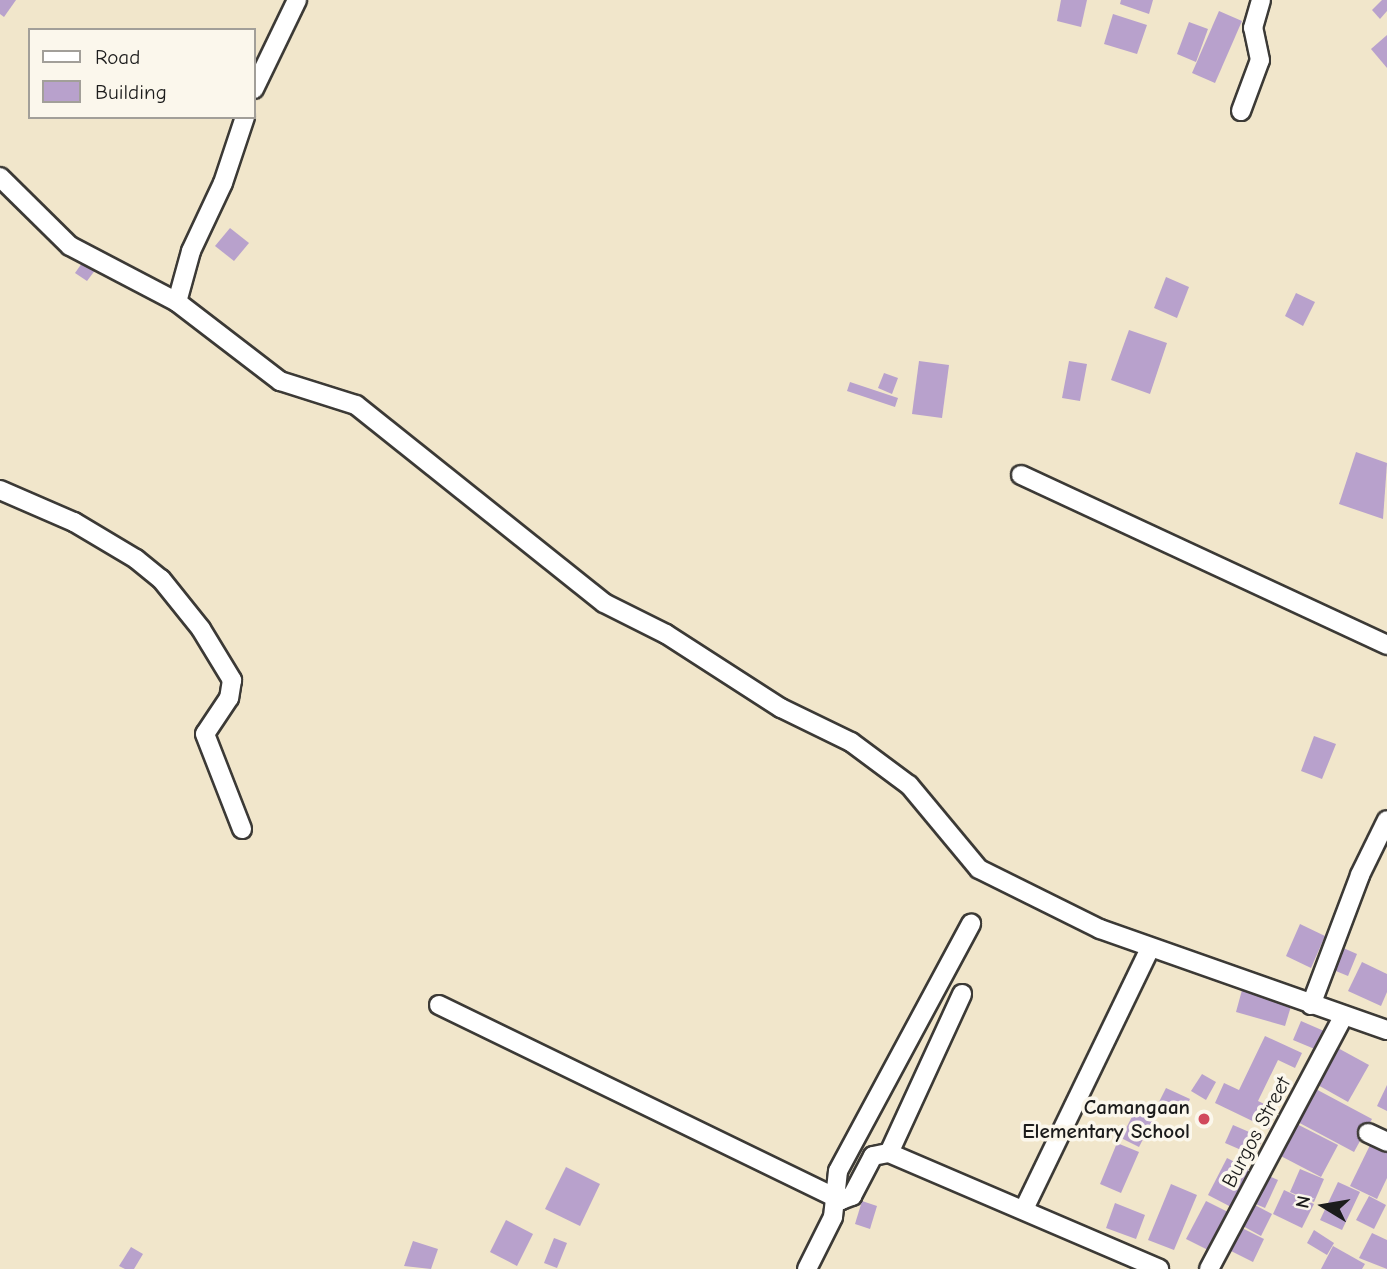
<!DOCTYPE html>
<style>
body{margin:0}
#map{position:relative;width:1387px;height:1269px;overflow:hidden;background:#f1e6cb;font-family:"Comic Neue",sans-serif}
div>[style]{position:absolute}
.building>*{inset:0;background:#b8a1cc}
.roads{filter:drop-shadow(2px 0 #3c3a36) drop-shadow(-2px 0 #3c3a36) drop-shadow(0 2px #3c3a36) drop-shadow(0 -2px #3c3a36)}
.minor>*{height:18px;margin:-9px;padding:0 9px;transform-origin:9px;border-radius:9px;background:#fff}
.dots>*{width:19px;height:19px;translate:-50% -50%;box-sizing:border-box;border:4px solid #fbf7ec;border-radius:50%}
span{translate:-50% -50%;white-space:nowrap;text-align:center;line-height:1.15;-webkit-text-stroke:7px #fbf7ec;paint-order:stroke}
.poi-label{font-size:21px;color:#1c1c1c;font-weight:700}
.right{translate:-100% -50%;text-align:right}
.street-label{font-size:21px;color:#1c1c1c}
.legend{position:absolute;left:28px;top:28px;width:228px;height:91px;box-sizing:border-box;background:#fbf7ec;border:2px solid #a29f99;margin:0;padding:9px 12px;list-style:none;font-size:21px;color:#1c1c1c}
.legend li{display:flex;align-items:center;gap:14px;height:35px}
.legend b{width:35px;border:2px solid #a29f99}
.north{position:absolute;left:1289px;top:1171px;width:70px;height:70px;-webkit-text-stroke:5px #fbf7ec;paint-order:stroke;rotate:281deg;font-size:19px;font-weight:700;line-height:28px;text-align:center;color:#1c1c1c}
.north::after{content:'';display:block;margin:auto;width:24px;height:32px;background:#1c1c1c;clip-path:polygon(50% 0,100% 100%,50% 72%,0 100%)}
</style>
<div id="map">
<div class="building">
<i style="clip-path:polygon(0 0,16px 0,4px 17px,0 14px)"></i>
<i style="clip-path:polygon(1061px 0,1087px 0,1081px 27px,1057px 21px)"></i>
<i style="clip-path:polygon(1121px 0,1153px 0,1149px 14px,1120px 4px)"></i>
<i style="clip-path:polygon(1382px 0,1387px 0,1387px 11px,1380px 19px,1372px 10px)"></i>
<i style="clip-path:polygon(1219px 11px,1242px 21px,1215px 83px,1192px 73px)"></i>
<i style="clip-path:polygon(1113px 14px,1147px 25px,1137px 54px,1104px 44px)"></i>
<i style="clip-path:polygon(1189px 22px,1208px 29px,1196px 62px,1177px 54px)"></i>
<i style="clip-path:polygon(1387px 35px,1387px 68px,1371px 49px)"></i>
<i style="clip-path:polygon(230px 228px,249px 243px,234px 261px,215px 246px)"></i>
<i style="clip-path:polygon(87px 256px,99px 265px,87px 281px,75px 273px)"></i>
<i style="clip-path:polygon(1166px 277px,1189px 287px,1177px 318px,1154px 308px)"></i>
<i style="clip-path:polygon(1296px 293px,1315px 302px,1303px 326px,1285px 316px)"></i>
<i style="clip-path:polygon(1129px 330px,1167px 343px,1150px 394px,1111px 380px)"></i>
<i style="clip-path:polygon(919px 361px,949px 365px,942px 418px,912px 414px)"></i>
<i style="clip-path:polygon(1069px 361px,1087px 364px,1080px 401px,1062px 398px)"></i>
<i style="clip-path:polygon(884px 373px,898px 378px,892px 394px,878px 388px)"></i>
<i style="clip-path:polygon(850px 382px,898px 398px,895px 407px,847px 391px)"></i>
<i style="clip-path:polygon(1356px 452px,1387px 463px,1383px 519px,1339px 504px)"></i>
<i style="clip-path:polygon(1314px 736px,1336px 744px,1322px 779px,1301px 771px)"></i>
<i style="clip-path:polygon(1300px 924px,1325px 936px,1311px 968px,1286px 956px)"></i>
<i style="clip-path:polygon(1341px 947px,1357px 954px,1348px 976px,1331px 969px)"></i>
<i style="clip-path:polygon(1362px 962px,1387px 974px,1387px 992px,1381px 1006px,1348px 991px)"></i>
<i style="clip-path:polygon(1242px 990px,1292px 1003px,1285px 1026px,1236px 1012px)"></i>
<i style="clip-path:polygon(1301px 1021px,1324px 1031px,1317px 1050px,1293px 1040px)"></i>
<i style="clip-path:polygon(1265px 1036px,1302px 1053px,1295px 1068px,1278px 1060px,1258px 1101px,1277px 1110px,1269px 1129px,1215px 1103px,1224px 1083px,1239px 1090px)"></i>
<i style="clip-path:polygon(1336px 1047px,1369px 1065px,1348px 1102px,1316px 1084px)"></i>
<i style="clip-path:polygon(1202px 1074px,1216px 1082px,1206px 1100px,1191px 1091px)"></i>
<i style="clip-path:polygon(1387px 1085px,1387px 1111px,1377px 1106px)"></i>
<i style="clip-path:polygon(1312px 1087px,1372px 1119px,1354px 1152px,1294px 1120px)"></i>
<i style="clip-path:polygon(1166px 1088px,1190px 1099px,1181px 1116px,1158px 1104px)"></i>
<i style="clip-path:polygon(1137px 1107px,1155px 1116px,1139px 1147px,1121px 1138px)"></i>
<i style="clip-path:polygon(1291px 1121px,1338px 1145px,1321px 1177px,1275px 1153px)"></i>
<i style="clip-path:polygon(1233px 1125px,1263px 1138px,1255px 1156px,1225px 1143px)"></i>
<i style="clip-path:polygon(1373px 1139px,1387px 1145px,1387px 1178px,1377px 1199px,1350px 1186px)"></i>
<i style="clip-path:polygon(1117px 1143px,1139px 1152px,1121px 1193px,1100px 1184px)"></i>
<i style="clip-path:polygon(1227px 1158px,1252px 1171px,1233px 1208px,1208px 1195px)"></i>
<i style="clip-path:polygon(566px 1167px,600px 1184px,580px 1226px,545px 1209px)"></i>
<i style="clip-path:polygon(1300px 1169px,1324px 1179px,1314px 1202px,1290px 1192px)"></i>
<i style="clip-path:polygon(1264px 1174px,1278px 1180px,1265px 1208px,1251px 1202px)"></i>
<i style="clip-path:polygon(1338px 1182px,1360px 1192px,1342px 1230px,1320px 1220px)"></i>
<i style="clip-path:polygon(1171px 1184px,1197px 1195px,1174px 1250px,1148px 1240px)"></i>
<i style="clip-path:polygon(1284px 1190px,1314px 1204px,1302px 1228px,1273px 1214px)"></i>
<i style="clip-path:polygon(1369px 1196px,1386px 1205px,1374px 1229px,1356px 1220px)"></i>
<i style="clip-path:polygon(862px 1201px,877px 1206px,870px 1229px,855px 1224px)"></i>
<i style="clip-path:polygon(1206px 1201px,1232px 1214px,1212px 1252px,1186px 1239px)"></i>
<i style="clip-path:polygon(1115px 1203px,1145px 1215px,1136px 1239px,1106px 1228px)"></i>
<i style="clip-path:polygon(1253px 1204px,1272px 1214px,1261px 1236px,1241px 1225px)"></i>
<i style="clip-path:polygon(506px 1220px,533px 1234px,517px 1266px,490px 1252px)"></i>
<i style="clip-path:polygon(1238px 1226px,1264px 1239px,1253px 1262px,1227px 1249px)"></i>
<i style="clip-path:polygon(1314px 1230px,1334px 1243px,1327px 1255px,1307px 1243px)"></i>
<i style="clip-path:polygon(1372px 1233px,1387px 1240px,1387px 1269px,1359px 1258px)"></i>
<i style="clip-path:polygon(554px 1238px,567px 1243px,557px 1268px,544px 1263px)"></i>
<i style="clip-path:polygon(413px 1241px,438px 1249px,431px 1269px,404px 1266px)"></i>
<i style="clip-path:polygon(1333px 1246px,1365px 1264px,1362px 1269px,1321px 1269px)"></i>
<i style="clip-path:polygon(131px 1247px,143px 1254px,134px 1269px,125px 1269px,119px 1266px)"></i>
</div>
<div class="roads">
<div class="minor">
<i style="left:254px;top:89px;width:99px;rotate:-64.2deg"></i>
<i style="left:1241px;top:111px;width:54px;rotate:-69.6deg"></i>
<i style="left:1260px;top:60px;width:33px;rotate:-102deg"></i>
<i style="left:1253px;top:28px;width:29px;rotate:-74deg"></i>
<i style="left:0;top:177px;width:98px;rotate:44.6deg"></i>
<i style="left:70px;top:246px;width:121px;rotate:27.6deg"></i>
<i style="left:177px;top:302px;width:130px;rotate:37.5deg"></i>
<i style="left:280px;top:381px;width:80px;rotate:17.5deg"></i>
<i style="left:356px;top:405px;width:317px;rotate:38.6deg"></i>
<i style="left:604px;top:603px;width:69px;rotate:26.6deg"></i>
<i style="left:666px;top:634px;width:137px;rotate:32.8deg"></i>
<i style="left:781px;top:708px;width:78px;rotate:25.9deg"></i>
<i style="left:851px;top:742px;width:72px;rotate:36.6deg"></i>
<i style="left:909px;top:785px;width:109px;rotate:50.2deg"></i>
<i style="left:979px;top:869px;width:135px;rotate:26.4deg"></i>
<i style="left:1100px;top:929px;width:304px;rotate:19.4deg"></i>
<i style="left:177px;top:302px;width:53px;rotate:-74.6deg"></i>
<i style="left:191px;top:251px;width:75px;rotate:-64.8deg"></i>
<i style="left:223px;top:183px;width:70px;rotate:-71.6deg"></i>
<i style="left:1021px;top:475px;width:404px;rotate:24.9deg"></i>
<i style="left:0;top:490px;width:81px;rotate:23.4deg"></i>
<i style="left:74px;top:522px;width:72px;rotate:30.8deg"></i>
<i style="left:136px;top:559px;width:32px;rotate:39deg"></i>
<i style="left:161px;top:579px;width:64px;rotate:51.3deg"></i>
<i style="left:201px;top:629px;width:60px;rotate:58.7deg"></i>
<i style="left:232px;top:680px;width:18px;rotate:99deg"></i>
<i style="left:229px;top:698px;width:43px;rotate:123.7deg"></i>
<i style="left:205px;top:734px;width:102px;rotate:68.7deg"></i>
<i style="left:439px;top:1005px;width:447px;rotate:25.9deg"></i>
<i style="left:841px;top:1200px;width:12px;rotate:-20deg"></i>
<i style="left:852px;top:1196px;width:45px;rotate:-62.3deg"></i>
<i style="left:873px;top:1156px;width:16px;rotate:-11deg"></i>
<i style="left:889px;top:1153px;width:294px;rotate:23.2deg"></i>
<i style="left:1311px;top:1005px;width:139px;rotate:-69.3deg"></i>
<i style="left:1360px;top:875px;width:61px;rotate:-63.9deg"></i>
<i style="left:1368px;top:1133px;width:21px;rotate:25deg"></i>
<i style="left:889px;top:1153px;width:175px;rotate:-65.3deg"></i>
<i style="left:1024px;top:1209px;width:290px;rotate:-64.2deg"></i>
<i style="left:807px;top:1269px;width:58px;rotate:-63.4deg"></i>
<i style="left:833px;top:1217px;width:46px;rotate:-83.8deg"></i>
<i style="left:838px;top:1171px;width:281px;rotate:-61.7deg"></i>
<i style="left:1209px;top:1269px;width:285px;rotate:-62deg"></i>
</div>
</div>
<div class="dots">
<i style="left:1204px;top:1119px;background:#d1495b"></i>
</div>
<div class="poi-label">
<span class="right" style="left:1190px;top:1119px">Camangaan<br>Elementary School</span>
</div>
<div class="street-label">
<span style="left:1256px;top:1132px;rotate:-62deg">Burgos Street</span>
</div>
<ul class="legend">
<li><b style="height:9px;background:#fff"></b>Road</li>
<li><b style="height:19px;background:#b8a1cc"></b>Building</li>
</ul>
<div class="north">N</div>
</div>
